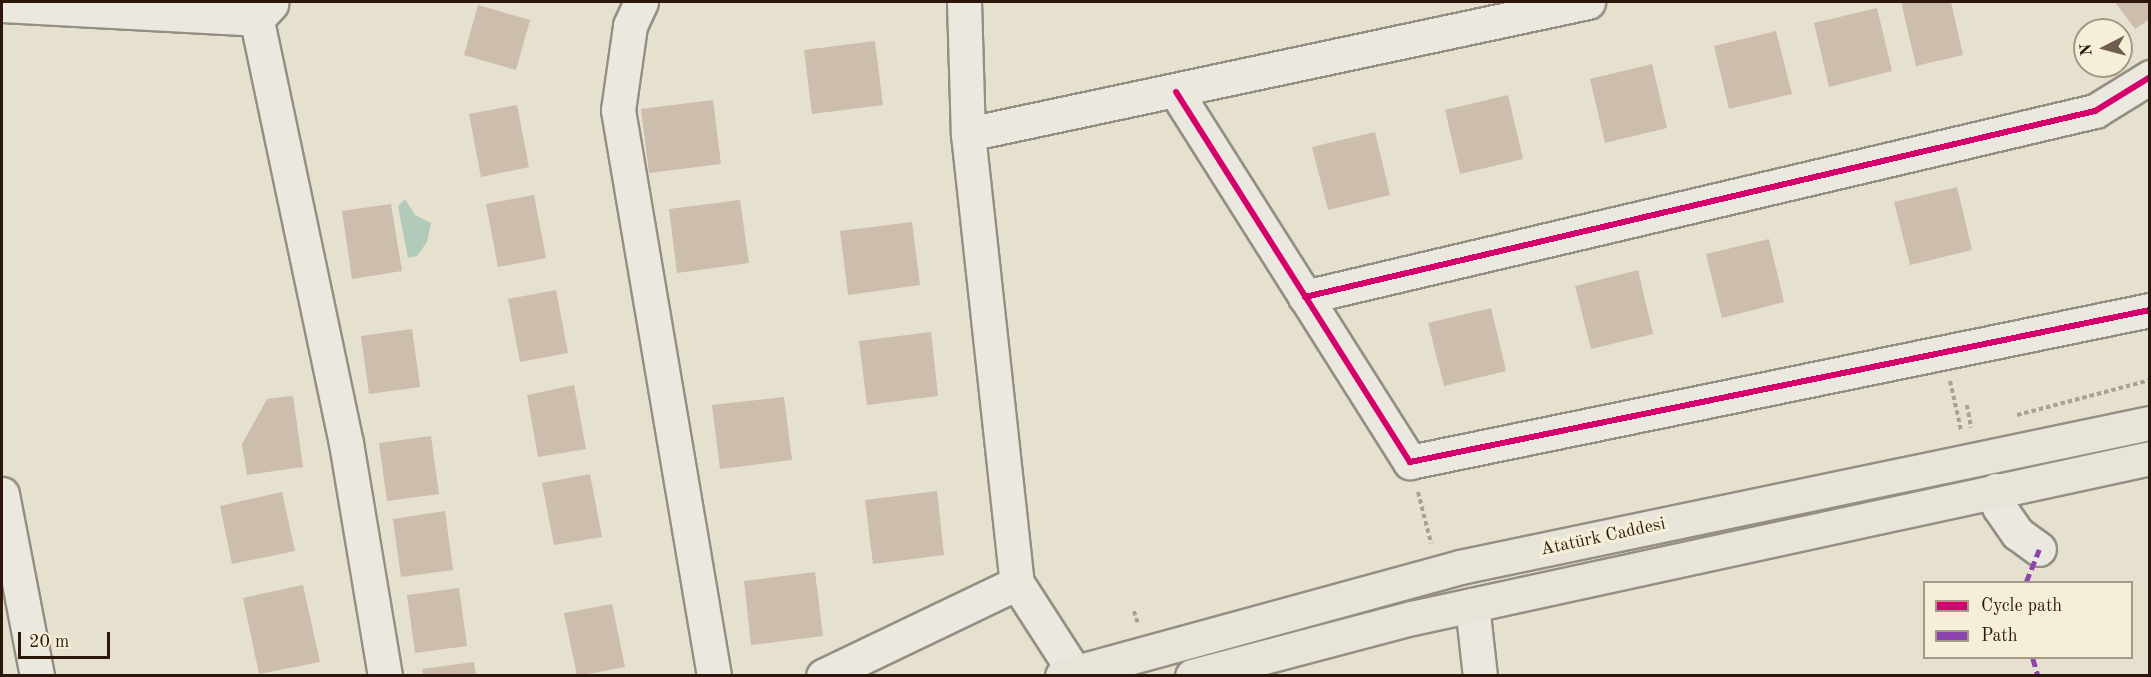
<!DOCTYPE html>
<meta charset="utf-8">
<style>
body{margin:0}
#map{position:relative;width:2151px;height:677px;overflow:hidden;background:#e6e1ce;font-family:"Old Standard TT",serif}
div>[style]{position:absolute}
.water>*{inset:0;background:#b2caba}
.building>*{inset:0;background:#ccbdac}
.path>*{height:4px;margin-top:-2px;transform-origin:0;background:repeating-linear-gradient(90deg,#a7a299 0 4.5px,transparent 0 7.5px)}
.roads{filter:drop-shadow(2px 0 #958e83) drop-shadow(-2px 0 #958e83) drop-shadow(0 2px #958e83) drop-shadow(0 -2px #958e83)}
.minor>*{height:33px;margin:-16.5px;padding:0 16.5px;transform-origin:16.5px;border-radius:16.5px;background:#ebe9df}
.major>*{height:33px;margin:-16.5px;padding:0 16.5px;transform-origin:16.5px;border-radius:16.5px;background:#e8e4da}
.quiet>*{height:4.5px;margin-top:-2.25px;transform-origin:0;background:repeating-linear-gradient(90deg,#8e44ad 0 9px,transparent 0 13.5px)}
.cycleway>*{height:6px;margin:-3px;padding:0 3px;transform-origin:3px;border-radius:3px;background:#d6006c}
span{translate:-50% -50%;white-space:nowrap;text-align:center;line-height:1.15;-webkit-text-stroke:6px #f6efd8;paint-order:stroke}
.street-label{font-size:18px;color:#2d160c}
.frame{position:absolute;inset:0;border:3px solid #2d160c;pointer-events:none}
.legend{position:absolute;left:1923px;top:581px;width:210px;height:78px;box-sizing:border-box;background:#f6efd8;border:2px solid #a69886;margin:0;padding:8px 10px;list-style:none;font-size:18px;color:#2d160c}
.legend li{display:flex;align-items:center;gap:12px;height:30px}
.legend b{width:30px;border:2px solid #a69886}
.north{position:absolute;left:2073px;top:18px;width:60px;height:60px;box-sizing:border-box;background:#f6efd8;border:2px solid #a69886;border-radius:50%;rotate:264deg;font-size:16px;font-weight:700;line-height:24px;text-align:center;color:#2d160c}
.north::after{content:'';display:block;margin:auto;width:21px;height:27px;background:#6e5d50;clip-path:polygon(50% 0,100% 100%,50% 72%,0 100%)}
.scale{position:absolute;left:18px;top:632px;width:92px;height:27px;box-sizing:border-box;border:3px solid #2d160c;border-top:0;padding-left:8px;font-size:18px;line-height:21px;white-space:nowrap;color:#2d160c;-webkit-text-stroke:4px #f6efd8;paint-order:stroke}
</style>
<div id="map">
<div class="water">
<i style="clip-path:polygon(405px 199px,415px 215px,431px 223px,427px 242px,417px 256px,408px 258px,398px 206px)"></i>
</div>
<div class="building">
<i style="clip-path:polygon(1901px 2px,1951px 2px,1963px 55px,1916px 66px)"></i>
<i style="clip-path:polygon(2115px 2px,2150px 2px,2150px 19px,2135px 29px)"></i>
<i style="clip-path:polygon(478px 5px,530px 20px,516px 70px,464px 55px)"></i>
<i style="clip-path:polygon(1877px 8px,1892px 71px,1829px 87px,1814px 23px)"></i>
<i style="clip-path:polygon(1776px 31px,1792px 94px,1729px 109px,1714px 46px)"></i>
<i style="clip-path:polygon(875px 41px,883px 105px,812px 114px,804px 50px)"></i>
<i style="clip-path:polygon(1652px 64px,1667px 128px,1605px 143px,1590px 79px)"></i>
<i style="clip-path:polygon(1508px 95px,1523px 159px,1460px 174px,1445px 110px)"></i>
<i style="clip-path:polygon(713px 100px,721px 164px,649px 173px,641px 109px)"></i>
<i style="clip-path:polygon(517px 105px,529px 167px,481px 177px,469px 114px)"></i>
<i style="clip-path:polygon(1375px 132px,1390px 195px,1328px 210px,1312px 147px)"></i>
<i style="clip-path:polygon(1957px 187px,1972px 250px,1910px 265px,1894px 202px)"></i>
<i style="clip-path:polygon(534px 195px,546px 258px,498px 267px,486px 204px)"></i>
<i style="clip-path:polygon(740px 200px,749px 263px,677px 273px,669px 209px)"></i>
<i style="clip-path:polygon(391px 204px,402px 271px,352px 279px,342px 211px)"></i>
<i style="clip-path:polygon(912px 222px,920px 285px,848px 295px,840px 231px)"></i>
<i style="clip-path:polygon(1769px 239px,1784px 302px,1722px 318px,1706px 254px)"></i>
<i style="clip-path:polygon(1638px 270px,1653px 334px,1591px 349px,1575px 286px)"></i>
<i style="clip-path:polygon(556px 290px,568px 353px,520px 362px,508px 299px)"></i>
<i style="clip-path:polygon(1491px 308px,1506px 371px,1444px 386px,1428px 323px)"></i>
<i style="clip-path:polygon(412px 329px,420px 387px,369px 394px,361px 336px)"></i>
<i style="clip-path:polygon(931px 332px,938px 396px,867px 405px,859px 341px)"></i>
<i style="clip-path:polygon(574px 385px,586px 449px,538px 457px,527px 395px)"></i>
<i style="clip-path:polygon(293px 396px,303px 467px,247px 475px,242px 444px,267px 399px)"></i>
<i style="clip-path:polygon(784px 397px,792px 460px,720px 469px,712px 405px)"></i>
<i style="clip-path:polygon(431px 436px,439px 494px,387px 501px,379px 443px)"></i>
<i style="clip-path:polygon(590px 474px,602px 537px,554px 545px,542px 483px)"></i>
<i style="clip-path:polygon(937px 491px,944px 555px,873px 564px,865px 500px)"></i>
<i style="clip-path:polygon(282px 492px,295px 551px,232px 564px,220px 506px)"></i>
<i style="clip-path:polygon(445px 511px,453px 570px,401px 577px,393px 519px)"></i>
<i style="clip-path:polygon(815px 572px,823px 636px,751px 645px,744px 581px)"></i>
<i style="clip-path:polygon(303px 585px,320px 662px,259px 674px,243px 598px)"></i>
<i style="clip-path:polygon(459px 588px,467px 646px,415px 653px,407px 595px)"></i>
<i style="clip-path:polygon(612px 604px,625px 667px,577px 676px,564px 613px)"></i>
<i style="clip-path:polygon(474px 662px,476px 676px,423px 676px,422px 669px)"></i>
</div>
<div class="path">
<i style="left:1950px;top:381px;width:50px;rotate:77.3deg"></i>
<i style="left:1967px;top:405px;width:23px;rotate:80deg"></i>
<i style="left:2017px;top:415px;width:138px;rotate:-14.7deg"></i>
<i style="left:1418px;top:492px;width:53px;rotate:75.7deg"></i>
<i style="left:1134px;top:611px;width:14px;rotate:73deg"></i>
</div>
<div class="roads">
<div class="minor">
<i style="left:253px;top:2px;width:451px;rotate:78.1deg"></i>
<i style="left:346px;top:443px;width:236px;rotate:80.5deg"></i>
<i style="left:641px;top:2px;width:26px;rotate:115deg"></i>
<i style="left:630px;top:26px;width:85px;rotate:98.1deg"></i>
<i style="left:618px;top:110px;width:574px;rotate:80.37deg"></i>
<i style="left:964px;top:2px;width:132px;rotate:88.3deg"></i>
<i style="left:968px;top:134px;width:452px;rotate:83.8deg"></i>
<i style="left:1017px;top:583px;width:111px;rotate:57.2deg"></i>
<i style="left:2px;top:5px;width:255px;rotate:3.1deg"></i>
<i style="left:257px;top:19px;width:21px;rotate:-47deg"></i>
<i style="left:1176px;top:92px;width:438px;rotate:57.7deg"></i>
<i style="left:1410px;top:462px;width:755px;rotate:-11.61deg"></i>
<i style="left:968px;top:134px;width:634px;rotate:-12.02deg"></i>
<i style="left:1305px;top:297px;width:812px;rotate:-13.25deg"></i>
<i style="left:2095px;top:111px;width:65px;rotate:-31.7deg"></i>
<i style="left:1996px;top:490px;width:17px;rotate:80deg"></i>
<i style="left:1999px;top:507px;width:32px;rotate:55deg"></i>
<i style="left:2017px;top:533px;width:27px;rotate:36deg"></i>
<i style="left:2px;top:494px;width:185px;rotate:79.1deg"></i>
<i style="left:1472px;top:605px;width:71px;rotate:83.6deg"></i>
<i style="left:823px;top:676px;width:215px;rotate:-25.6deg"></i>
</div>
<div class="major">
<i style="left:1062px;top:676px;width:413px;rotate:-15.3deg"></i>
<i style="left:1460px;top:567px;width:705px;rotate:-11.79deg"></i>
<i style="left:1192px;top:676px;width:228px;rotate:-14.8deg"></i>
<i style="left:1412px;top:618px;width:755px;rotate:-12.23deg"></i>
</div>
</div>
<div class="quiet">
<i style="left:2026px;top:582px;width:35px;rotate:-68deg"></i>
<i style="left:2033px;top:658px;width:19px;rotate:74deg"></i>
</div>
<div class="cycleway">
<i style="left:1176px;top:92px;width:438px;rotate:57.7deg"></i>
<i style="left:1410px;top:462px;width:755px;rotate:-11.61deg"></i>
<i style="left:1305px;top:297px;width:812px;rotate:-13.25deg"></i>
<i style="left:2095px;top:111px;width:65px;rotate:-31.7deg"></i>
</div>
<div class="street-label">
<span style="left:1603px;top:537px;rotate:-12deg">Atatürk Caddesi</span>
</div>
<div class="frame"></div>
<ul class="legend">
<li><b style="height:8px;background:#d6006c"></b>Cycle path</li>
<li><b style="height:8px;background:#8e44ad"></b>Path</li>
</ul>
<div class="north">N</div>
<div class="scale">20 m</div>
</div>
